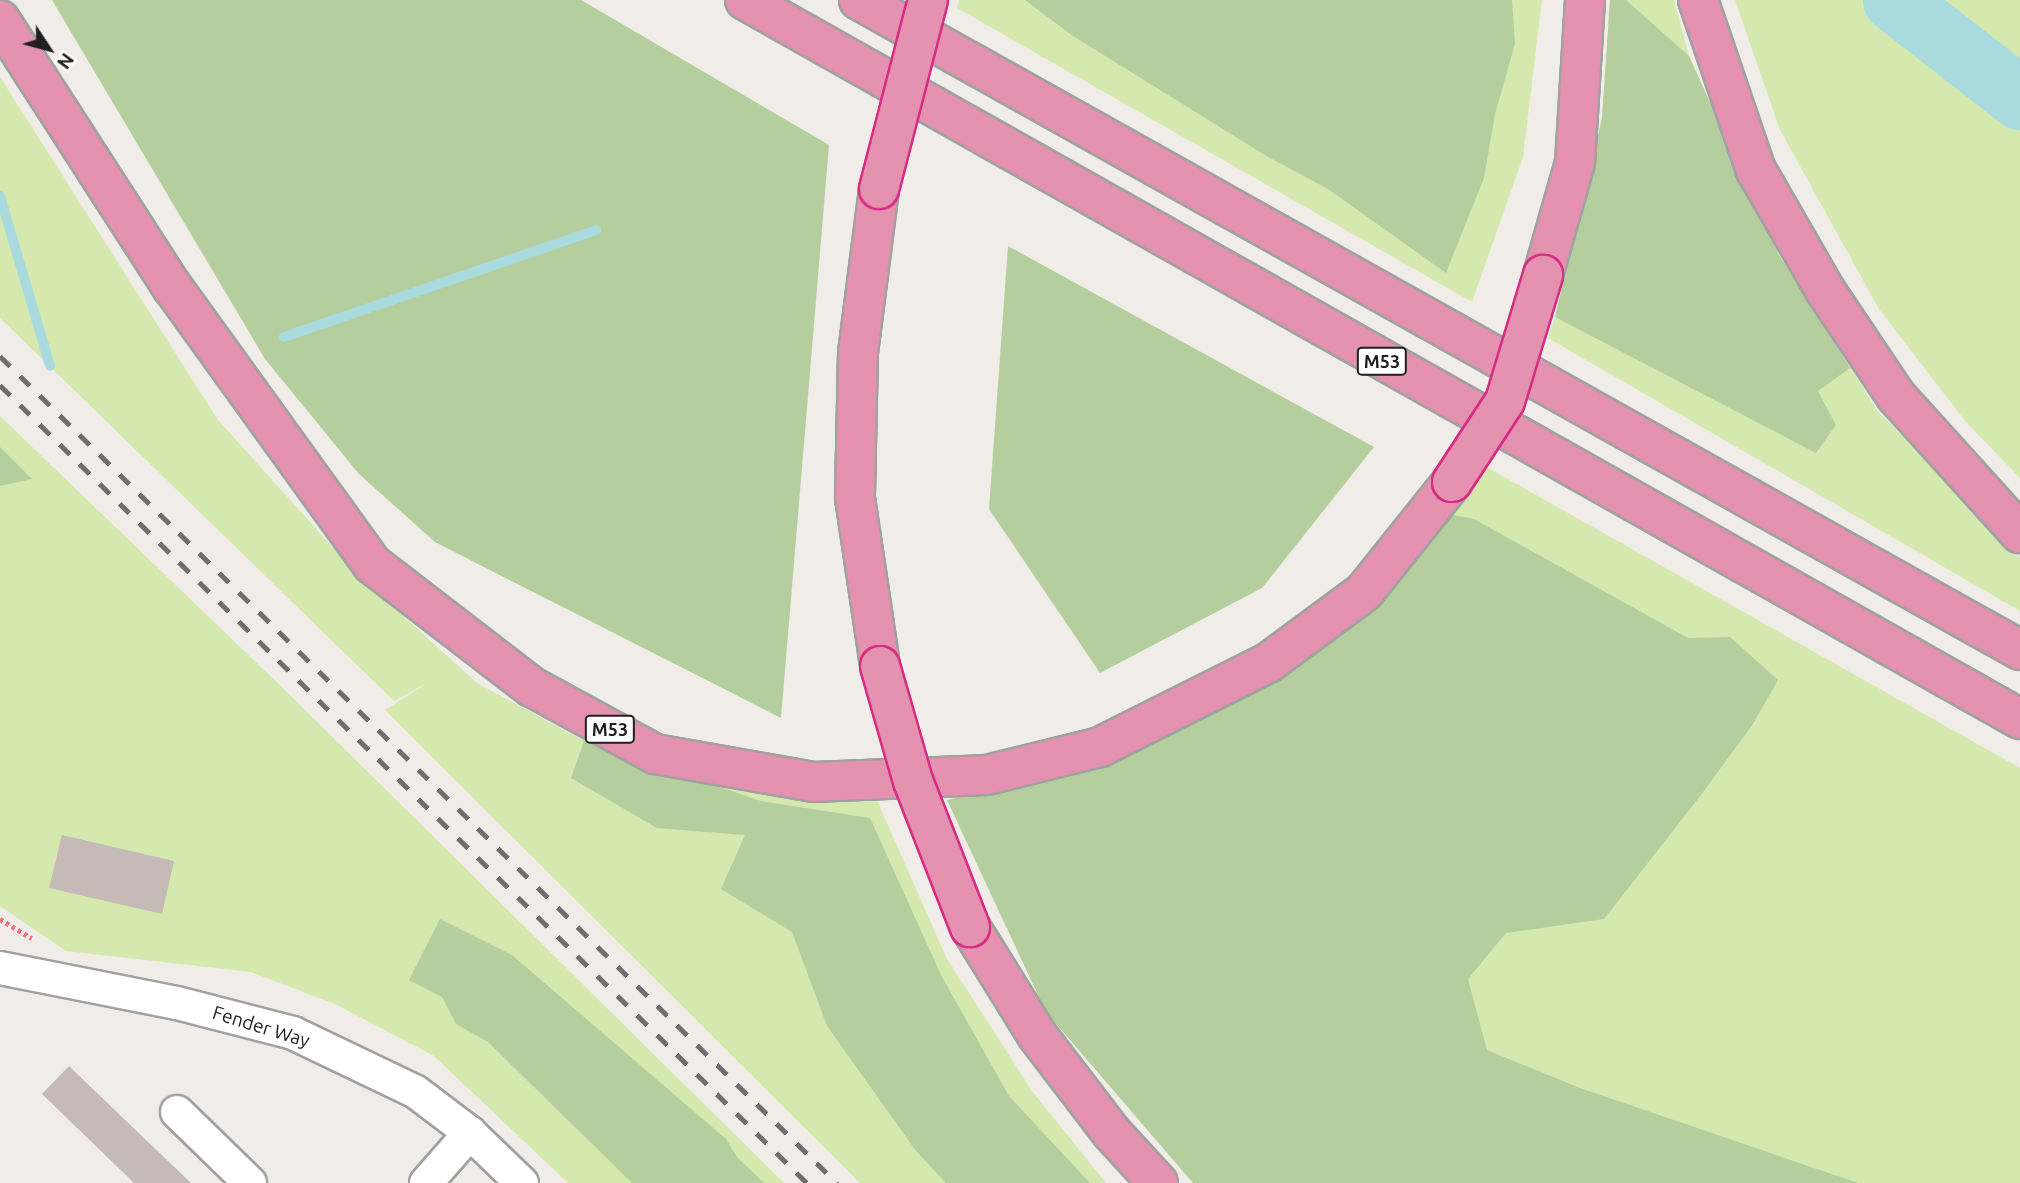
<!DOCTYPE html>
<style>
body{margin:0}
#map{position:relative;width:2020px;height:1183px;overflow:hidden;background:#f0ece7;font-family:Ubuntu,sans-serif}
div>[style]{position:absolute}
.grass>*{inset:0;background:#d5e9af}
.forest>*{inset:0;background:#b4ce9d}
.stream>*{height:10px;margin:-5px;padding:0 5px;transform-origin:5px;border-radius:5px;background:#a9dadd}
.river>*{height:63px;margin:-31.5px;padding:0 31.5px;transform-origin:31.5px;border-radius:31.5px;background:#a9dadd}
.building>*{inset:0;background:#c5bab6}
.path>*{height:4.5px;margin-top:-2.25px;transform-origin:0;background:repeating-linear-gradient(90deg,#f6727c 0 3.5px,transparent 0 7px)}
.roads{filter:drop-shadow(2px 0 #a1a1a1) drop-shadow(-2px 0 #a1a1a1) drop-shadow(0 2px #a1a1a1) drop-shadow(0 -2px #a1a1a1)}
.minor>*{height:32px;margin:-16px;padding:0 16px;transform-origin:16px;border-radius:16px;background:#fff}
.motorway>*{height:38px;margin:-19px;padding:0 19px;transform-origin:19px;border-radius:19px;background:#e591b0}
.rail>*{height:5px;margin-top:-2.5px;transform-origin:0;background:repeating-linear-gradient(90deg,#6e6e6e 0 14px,transparent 0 28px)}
.bridges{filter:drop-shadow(2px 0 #d72c84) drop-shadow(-2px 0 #d72c84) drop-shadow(0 2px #d72c84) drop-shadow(0 -2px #d72c84)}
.motorway-bridge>*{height:38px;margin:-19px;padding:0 19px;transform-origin:19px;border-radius:19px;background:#e591b0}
span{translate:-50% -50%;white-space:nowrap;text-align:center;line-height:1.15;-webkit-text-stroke:5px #fff;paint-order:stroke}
.shield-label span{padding:2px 5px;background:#fff;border:2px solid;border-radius:5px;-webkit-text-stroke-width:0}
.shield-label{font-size:18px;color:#202020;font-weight:700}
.street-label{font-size:19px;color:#202020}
.north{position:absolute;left:14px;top:14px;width:70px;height:70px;-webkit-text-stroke:5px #fff;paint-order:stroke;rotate:126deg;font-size:19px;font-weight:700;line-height:28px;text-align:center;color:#202020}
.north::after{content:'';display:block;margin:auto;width:24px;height:32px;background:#202020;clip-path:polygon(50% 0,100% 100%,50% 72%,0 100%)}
</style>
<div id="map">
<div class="grass">
<i style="clip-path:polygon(959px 0,1542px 0,1523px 157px,1472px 302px,957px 8px)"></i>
<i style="clip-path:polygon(1610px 0,1674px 0,1689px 56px,1779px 255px,1877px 410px,2020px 558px,2020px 611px,1548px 338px,1566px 287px,1602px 118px)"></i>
<i style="clip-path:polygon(1735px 0,1897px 0,2020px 100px,2020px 478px,1966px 422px,1879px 309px,1780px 130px)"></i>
<i style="clip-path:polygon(1905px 0,2020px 0,2020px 93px)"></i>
<i style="clip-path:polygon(0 77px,218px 420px,357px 574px,477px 683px,584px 741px,691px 777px,770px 794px,876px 798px,946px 957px,1032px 1091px,1106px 1183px,860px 1183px,385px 710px,427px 683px,394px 701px,0 318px)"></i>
<i style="clip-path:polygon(0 416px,290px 695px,784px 1183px,568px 1183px,434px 1056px,335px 1004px,251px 972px,66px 951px,0 906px)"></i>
<i style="clip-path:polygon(1483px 465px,2020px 768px,2020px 1183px,1193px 1183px,1046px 1012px,947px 800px,1089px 766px,1204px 717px,1329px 639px,1424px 549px)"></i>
</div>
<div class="forest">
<i style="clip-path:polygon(52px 0,581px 0,829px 145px,781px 718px,435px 542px,359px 474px,265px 359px)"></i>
<i style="clip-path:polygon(1025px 0,1512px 0,1515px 44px,1495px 114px,1484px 178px,1446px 273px,1328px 189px,1268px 157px,1073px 36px)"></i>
<i style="clip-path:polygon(1610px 0,1626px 0,1689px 56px,1779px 255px,1850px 368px,1818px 391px,1836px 425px,1816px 453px,1555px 317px,1602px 118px)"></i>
<i style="clip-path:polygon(1008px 246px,1374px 447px,1262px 588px,1100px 673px,989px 509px)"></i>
<i style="clip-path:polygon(0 447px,32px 479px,0 486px)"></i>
<i style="clip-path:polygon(1449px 514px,1474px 519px,1688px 638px,1730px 637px,1778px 680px,1753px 724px,1701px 795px,1604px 919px,1506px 933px,1468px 979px,1487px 1050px,1580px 1088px,1858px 1183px,1193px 1183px,1046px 1012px,947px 800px,1089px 766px,1204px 717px,1329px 639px,1424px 549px)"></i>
<i style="clip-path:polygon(584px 741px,761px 801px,870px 818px,941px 975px,1009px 1096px,1090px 1183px,946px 1183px,916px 1151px,827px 1026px,792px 932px,721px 889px,745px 835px,657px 828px,571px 778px)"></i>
<i style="clip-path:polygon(440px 919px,512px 955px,726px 1139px,737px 1157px,764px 1183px,632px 1183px,488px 1042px,456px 1024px,442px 997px,409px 980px)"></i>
</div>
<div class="stream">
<i style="left:0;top:196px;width:177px;rotate:73.6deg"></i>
<i style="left:284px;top:337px;width:330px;rotate:-18.9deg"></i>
</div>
<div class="river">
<i style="left:1894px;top:0;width:160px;rotate:37.9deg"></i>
</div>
<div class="building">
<i style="clip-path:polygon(62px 835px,174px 861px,162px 914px,49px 888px)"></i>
<i style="clip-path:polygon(69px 1066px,123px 1118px,191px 1183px,134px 1183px,42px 1094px)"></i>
</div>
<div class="path">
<i style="left:0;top:919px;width:37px;rotate:31deg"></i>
</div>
<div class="roads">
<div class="minor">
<i style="left:0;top:968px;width:180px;rotate:11.2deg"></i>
<i style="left:177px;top:1003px;width:120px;rotate:14.5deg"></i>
<i style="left:293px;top:1033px;width:136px;rotate:25.6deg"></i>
<i style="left:416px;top:1092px;width:68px;rotate:37.2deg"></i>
<i style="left:470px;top:1133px;width:72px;rotate:43.9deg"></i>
<i style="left:177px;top:1112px;width:102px;rotate:44.2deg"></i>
<i style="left:426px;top:1183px;width:67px;rotate:-48.7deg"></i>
</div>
<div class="motorway">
<i style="left:745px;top:0;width:1464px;rotate:29.42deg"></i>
<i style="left:859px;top:0;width:1331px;rotate:29.24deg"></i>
<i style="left:1698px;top:0;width:180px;rotate:71.2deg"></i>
<i style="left:1756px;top:170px;width:138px;rotate:60.1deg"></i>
<i style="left:1825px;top:290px;width:128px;rotate:56.2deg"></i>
<i style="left:1896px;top:396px;width:185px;rotate:47.9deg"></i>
<i style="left:0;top:20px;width:319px;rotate:57.2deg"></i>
<i style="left:173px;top:288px;width:340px;rotate:54.2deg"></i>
<i style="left:372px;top:564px;width:202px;rotate:37.6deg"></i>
<i style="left:532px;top:687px;width:140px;rotate:28.6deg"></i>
<i style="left:655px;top:754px;width:161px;rotate:10deg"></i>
<i style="left:814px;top:782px;width:173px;rotate:-2.3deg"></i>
<i style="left:987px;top:775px;width:116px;rotate:-13.9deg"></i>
<i style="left:1100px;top:747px;width:188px;rotate:-26.6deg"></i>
<i style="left:1268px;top:663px;width:119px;rotate:-36.5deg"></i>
<i style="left:1364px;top:592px;width:141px;rotate:-51.3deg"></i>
<i style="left:879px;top:189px;width:164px;rotate:97.3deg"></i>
<i style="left:858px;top:352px;width:146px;rotate:91.2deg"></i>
<i style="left:855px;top:498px;width:170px;rotate:81.5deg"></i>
<i style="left:1543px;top:275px;width:116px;rotate:-74.1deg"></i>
<i style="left:1575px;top:163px;width:163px;rotate:-86.5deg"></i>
<i style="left:970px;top:927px;width:127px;rotate:58.2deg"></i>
<i style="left:1037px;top:1035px;width:123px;rotate:52.6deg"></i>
<i style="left:1112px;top:1133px;width:68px;rotate:47.4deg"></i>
</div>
</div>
<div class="rail">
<i style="left:0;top:356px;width:1177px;rotate:44.66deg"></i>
<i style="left:0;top:385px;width:1135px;rotate:44.68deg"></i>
</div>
<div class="bridges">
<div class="motorway-bridge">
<i style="left:879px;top:189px;width:195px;rotate:-75.5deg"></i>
<i style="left:1452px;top:482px;width:97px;rotate:-56.8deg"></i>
<i style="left:1505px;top:401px;width:132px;rotate:-73.2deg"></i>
<i style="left:880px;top:666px;width:120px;rotate:74deg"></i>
<i style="left:913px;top:781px;width:157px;rotate:68.7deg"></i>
</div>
</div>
<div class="shield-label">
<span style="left:1382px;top:361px">M53</span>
<span style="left:610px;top:729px">M53</span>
</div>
<div class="street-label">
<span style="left:261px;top:1027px;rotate:17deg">Fender Way</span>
</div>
<div class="north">N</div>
</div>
